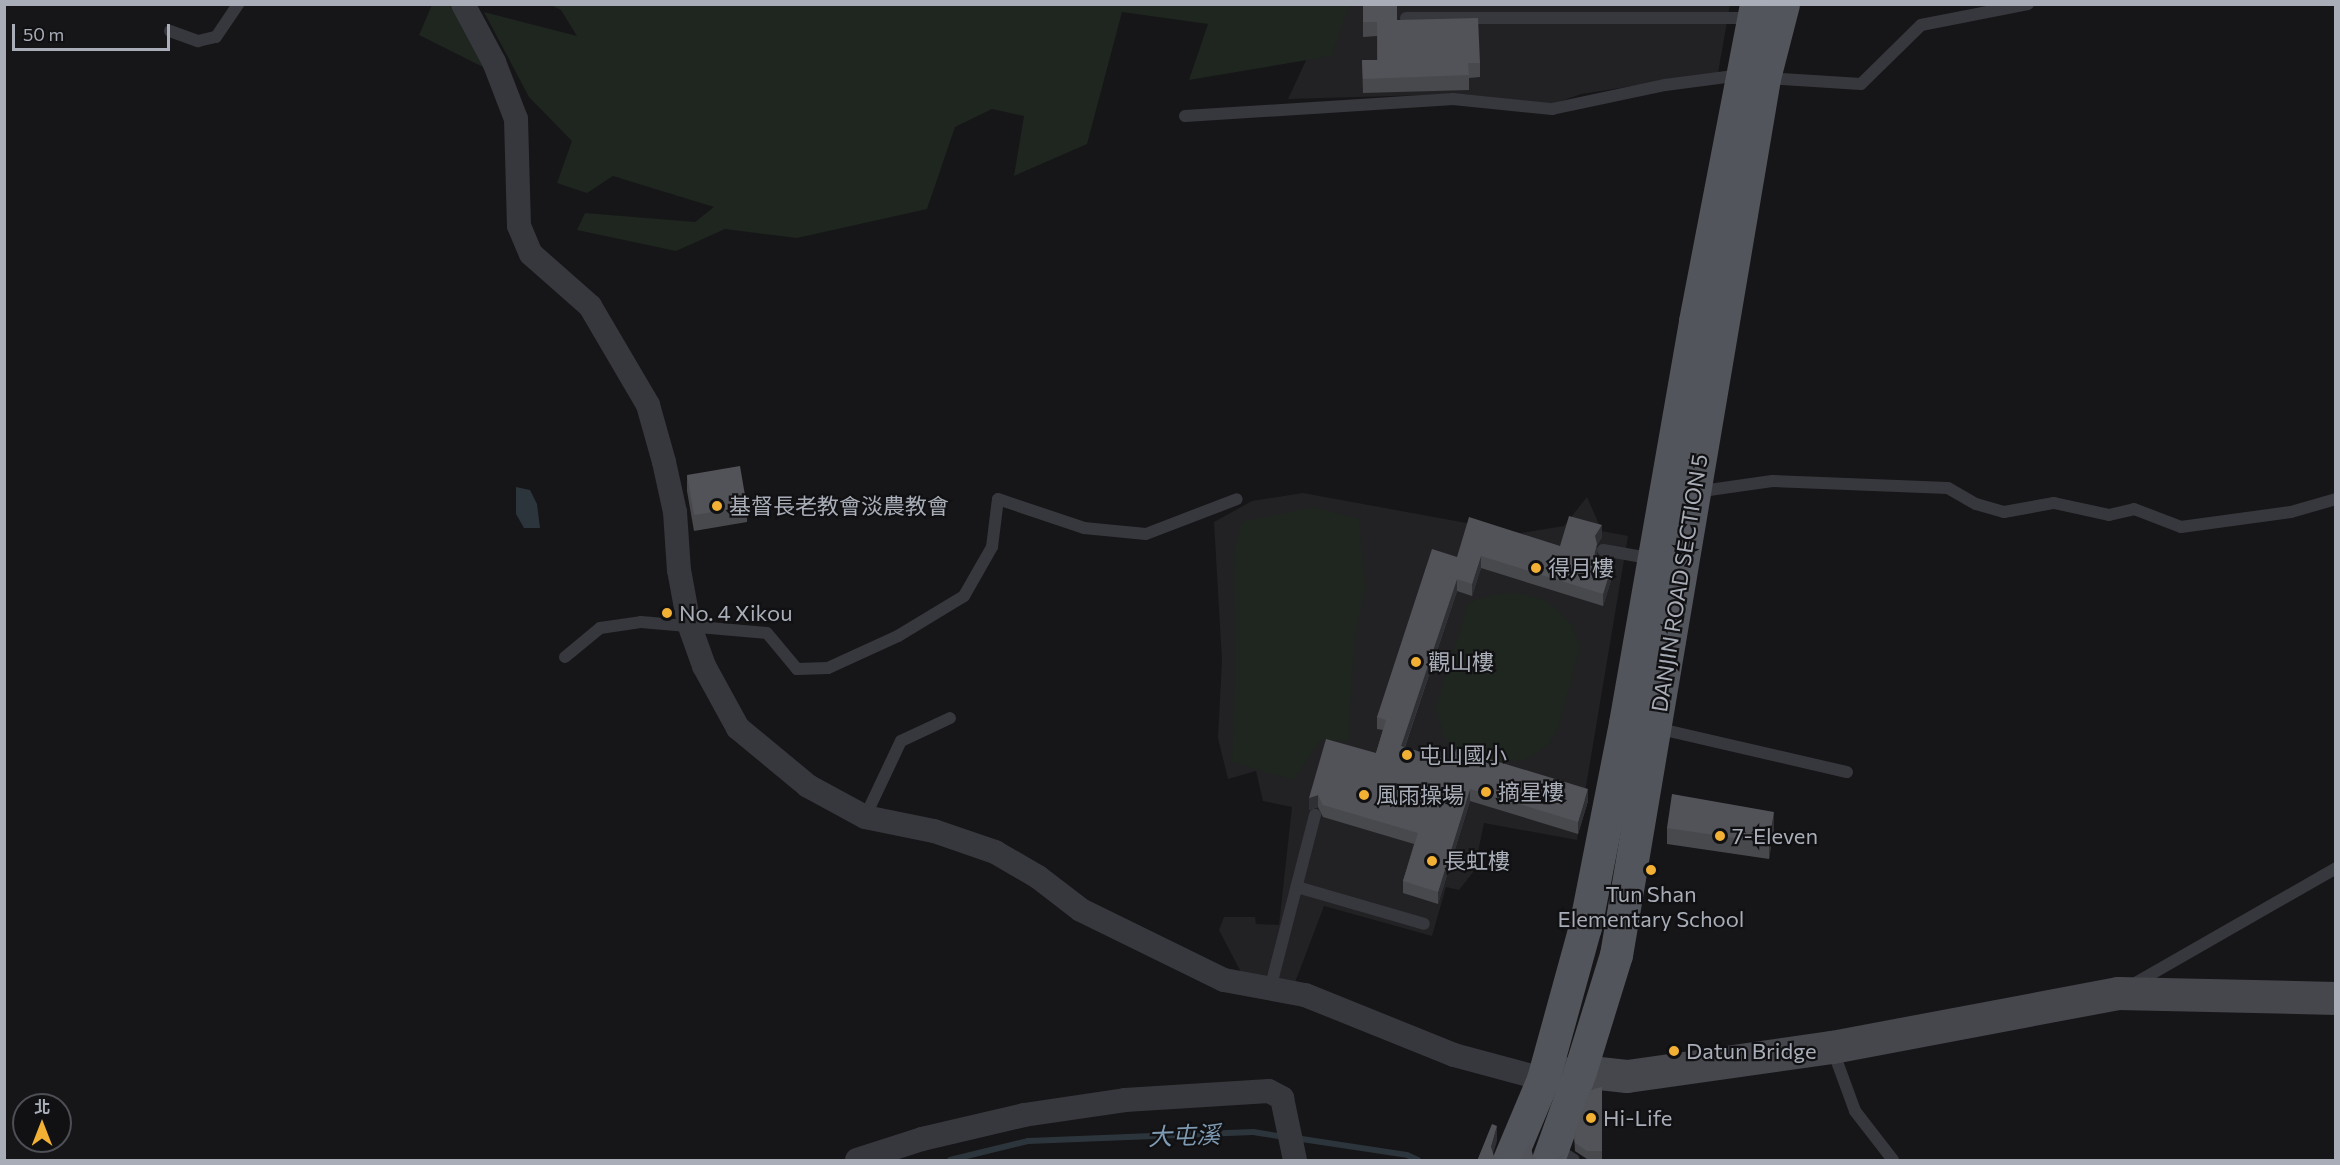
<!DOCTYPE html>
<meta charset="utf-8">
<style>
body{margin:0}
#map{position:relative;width:2340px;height:1165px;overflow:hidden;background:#161618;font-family:Commissioner,"Noto Sans TC",sans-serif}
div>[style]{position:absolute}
.built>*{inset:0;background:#222225}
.green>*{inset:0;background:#1e261f}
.water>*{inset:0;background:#2c353c}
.stream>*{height:6px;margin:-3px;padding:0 3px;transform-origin:3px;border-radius:3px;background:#2c353c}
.lane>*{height:12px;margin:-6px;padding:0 6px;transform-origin:6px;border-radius:6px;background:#37383d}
.street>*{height:24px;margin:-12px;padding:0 12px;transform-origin:12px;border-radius:12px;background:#37383d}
.secondary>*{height:33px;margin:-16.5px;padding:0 16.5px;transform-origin:16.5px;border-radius:16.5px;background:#45474d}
.primary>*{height:33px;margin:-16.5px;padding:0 16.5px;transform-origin:16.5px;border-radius:16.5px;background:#53555c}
.wall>*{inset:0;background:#47494d}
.shaded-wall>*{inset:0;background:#2f3033}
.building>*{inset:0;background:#525359}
.dots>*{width:16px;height:16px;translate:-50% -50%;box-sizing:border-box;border:3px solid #111113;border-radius:50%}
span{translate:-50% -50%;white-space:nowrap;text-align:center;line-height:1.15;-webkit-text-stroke:4.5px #111113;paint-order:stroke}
.poi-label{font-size:22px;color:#a8adb8}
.left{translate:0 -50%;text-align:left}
.street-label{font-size:22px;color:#a8adb8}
.water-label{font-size:24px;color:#7f9bb3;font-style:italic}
.frame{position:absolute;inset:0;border:6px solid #a8adb8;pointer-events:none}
.north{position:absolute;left:12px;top:1093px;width:60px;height:60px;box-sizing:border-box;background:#111113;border:2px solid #4d4f55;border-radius:50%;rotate:0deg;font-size:16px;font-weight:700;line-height:24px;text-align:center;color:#a8adb8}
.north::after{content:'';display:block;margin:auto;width:21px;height:27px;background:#f2b134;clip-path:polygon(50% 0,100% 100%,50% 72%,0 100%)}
.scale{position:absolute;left:12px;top:24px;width:158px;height:27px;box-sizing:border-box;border:3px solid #a8adb8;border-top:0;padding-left:8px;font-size:18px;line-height:21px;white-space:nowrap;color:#a8adb8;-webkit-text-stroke:4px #111113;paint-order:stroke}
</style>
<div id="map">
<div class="built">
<i style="clip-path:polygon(1332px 5px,1730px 5px,1718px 73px,1581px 94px,1553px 104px,1463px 94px,1288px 99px)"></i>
<i style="clip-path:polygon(1303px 493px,1521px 533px,1564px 526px,1587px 497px,1602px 531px,1628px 536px,1577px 840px,1484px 823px,1474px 871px,1459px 890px,1446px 887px,1432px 936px,1324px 906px,1294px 985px,1243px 976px,1219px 930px,1224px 917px,1255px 917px,1256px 924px,1279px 925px,1292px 807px,1263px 801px,1256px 771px,1228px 779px,1218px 738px,1222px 660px,1214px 522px,1252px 501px)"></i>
</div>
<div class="green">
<i style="clip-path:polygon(432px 5px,449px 5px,462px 20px,487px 69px,419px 35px)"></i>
<i style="clip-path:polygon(551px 5px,1349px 5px,1331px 56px,1189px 80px,1208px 24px,1122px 12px,1087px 144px,1014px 176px,1024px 116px,992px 109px,955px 127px,927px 209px,797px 238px,725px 229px,676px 251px,577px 230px,585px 213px,695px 222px,714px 207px,613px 176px,587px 193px,557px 183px,572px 141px,529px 97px,484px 12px,577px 36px,561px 10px)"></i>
<i style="clip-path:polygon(1313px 507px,1359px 519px,1365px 588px,1354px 640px,1348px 741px,1320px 740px,1294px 780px,1232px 762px,1236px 666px,1234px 552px,1242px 522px)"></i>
<i style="clip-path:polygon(1521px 593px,1543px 600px,1556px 608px,1571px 624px,1580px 647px,1558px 728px,1549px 744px,1525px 760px,1484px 762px,1454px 749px,1443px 735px,1436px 707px,1469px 602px,1497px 594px)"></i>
</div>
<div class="water">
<i style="clip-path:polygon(516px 487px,530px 490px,537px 504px,540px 528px,524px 528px,516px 514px)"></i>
</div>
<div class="stream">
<i style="left:1295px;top:1138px;width:113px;rotate:8.6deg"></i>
<i style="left:1407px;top:1155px;width:12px;rotate:24deg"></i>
<i style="left:950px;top:1160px;width:80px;rotate:-13.7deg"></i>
<i style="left:1028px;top:1141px;width:225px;rotate:-2.3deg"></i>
<i style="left:1253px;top:1132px;width:32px;rotate:9deg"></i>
</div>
<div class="lane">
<i style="left:1406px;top:18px;width:347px"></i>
<i style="left:170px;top:31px;width:30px;rotate:20deg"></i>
<i style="left:198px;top:41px;width:18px;rotate:-13deg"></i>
<i style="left:216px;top:37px;width:40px;rotate:-56deg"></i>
<i style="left:1765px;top:78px;width:96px;rotate:3.6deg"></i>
<i style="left:1861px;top:84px;width:84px;rotate:-44.5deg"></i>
<i style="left:1921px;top:25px;width:109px;rotate:-11.1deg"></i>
<i style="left:1185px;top:116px;width:269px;rotate:-3.6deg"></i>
<i style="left:1453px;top:99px;width:100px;rotate:5.8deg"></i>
<i style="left:1552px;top:109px;width:116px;rotate:-12deg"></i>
<i style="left:1665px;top:85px;width:77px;rotate:-7.5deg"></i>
<i style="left:1695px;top:492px;width:78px;rotate:-8.1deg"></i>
<i style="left:1772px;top:481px;width:176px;rotate:2.3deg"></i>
<i style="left:1948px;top:488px;width:32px;rotate:30deg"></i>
<i style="left:1976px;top:504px;width:29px;rotate:16deg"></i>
<i style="left:2004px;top:512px;width:51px;rotate:-10.2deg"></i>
<i style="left:2054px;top:503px;width:56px;rotate:12.3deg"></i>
<i style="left:2109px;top:515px;width:26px;rotate:-13deg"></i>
<i style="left:2134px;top:509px;width:50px;rotate:21deg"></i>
<i style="left:2181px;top:527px;width:111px;rotate:-7.8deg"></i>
<i style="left:2291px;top:512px;width:47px;rotate:-16.1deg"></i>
<i style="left:1603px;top:550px;width:52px;rotate:10deg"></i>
<i style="left:565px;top:657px;width:45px;rotate:-39.6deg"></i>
<i style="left:600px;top:628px;width:41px;rotate:-8.3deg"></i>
<i style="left:641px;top:622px;width:126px;rotate:5deg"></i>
<i style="left:767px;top:633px;width:47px;rotate:50.2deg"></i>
<i style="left:797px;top:669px;width:31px;rotate:-2deg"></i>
<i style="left:828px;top:668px;width:77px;rotate:-24.6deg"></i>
<i style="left:898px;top:636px;width:77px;rotate:-31.2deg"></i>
<i style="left:964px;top:596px;width:56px;rotate:-60.3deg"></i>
<i style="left:992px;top:547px;width:48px;rotate:-82.9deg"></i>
<i style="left:998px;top:499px;width:91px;rotate:18.6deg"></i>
<i style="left:1084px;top:528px;width:62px;rotate:5.5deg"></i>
<i style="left:1146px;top:534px;width:97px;rotate:-21deg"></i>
<i style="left:1656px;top:728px;width:196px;rotate:13deg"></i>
<i style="left:865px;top:817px;width:84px;rotate:-64.7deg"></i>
<i style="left:901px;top:741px;width:54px;rotate:-25.1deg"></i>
<i style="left:1297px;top:887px;width:132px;rotate:16.2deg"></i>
<i style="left:2132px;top:985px;width:235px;rotate:-29.8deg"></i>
<i style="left:1270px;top:989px;width:180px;rotate:-75.5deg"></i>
<i style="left:1832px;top:1048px;width:67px;rotate:69.9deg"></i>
<i style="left:1855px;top:1111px;width:62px;rotate:52.2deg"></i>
<i style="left:1555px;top:1148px;width:22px;rotate:32deg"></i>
</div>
<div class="street">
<i style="left:463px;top:4px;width:66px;rotate:61.9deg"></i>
<i style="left:494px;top:62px;width:61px;rotate:68.9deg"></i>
<i style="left:516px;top:119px;width:107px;rotate:88.4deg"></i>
<i style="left:519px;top:226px;width:30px;rotate:67deg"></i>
<i style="left:531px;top:254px;width:79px;rotate:41.4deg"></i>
<i style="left:590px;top:306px;width:115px;rotate:59.6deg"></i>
<i style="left:648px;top:405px;width:59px;rotate:74.3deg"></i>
<i style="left:664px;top:462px;width:51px;rotate:77.6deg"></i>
<i style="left:675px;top:512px;width:58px;rotate:86.1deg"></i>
<i style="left:679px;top:570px;width:55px;rotate:79.5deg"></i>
<i style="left:689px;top:624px;width:45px;rotate:70.3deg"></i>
<i style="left:704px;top:666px;width:71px;rotate:61.3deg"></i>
<i style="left:738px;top:728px;width:91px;rotate:39.6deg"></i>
<i style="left:808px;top:786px;width:65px;rotate:28.5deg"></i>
<i style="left:865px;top:817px;width:70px;rotate:11.5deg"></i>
<i style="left:934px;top:831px;width:65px;rotate:19deg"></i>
<i style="left:995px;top:852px;width:50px;rotate:30.2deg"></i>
<i style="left:1038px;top:877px;width:54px;rotate:37.5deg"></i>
<i style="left:1081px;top:910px;width:159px;rotate:26.1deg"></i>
<i style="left:1224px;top:980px;width:82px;rotate:10.5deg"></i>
<i style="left:1305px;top:995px;width:161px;rotate:21.9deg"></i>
<i style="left:1454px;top:1055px;width:92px;rotate:15.1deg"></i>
<i style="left:857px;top:1160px;width:68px;rotate:-17.9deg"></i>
<i style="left:922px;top:1139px;width:105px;rotate:-13.2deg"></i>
<i style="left:1024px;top:1115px;width:102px;rotate:-8.4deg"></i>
<i style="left:1125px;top:1100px;width:144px;rotate:-3.6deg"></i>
<i style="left:1269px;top:1091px;width:15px;rotate:28deg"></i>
<i style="left:1282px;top:1098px;width:63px;rotate:78.2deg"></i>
</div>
<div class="secondary">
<i style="left:1553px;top:1077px;width:28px;rotate:-13deg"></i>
<i style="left:1580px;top:1071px;width:47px;rotate:6.1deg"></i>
<i style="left:1627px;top:1076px;width:207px;rotate:-8.1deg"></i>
<i style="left:1832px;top:1047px;width:291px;rotate:-10.7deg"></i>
<i style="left:2118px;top:993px;width:218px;rotate:1.3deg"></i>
</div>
<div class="primary">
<i style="left:1509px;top:1160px;width:88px;rotate:-67.2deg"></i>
<i style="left:1543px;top:1079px;width:158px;rotate:-74.6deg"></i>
<i style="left:1585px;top:927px;width:208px;rotate:-78.9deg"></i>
<i style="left:1625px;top:723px;width:408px;rotate:-80.1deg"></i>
<i style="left:1695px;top:321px;width:323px;rotate:-79.1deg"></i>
<i style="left:1548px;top:1160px;width:95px;rotate:-70.2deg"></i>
<i style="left:1580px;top:1071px;width:121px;rotate:-72.8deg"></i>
<i style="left:1616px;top:955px;width:889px;rotate:-80.42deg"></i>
<i style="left:1764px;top:78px;width:76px;rotate:-75.6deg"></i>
</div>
<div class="wall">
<i style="clip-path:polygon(1363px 4px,1397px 20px,1480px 63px,1480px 77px,1469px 78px,1469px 90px,1363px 93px,1362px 60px,1377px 60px,1377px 36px,1363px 37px)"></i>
<i style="clip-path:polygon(687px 475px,747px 507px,747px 522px,694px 531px,687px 491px)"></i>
<i style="clip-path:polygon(1602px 537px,1597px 545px,1597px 557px,1613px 574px,1603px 606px,1481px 568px,1472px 596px,1457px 591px,1405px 747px,1452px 762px,1588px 801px,1578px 834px,1470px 801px,1438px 904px,1403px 893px,1403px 881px,1414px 844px,1323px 817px,1318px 807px,1309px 810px,1309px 798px,1376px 753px,1383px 730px,1377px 729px,1377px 717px,1457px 557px,1560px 546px)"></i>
<i style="clip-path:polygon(1667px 828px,1774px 828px,1769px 859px,1667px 844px)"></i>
<i style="clip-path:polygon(1602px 1095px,1602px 1159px,1587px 1159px,1575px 1151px,1574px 1135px)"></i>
</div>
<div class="shaded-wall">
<i style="clip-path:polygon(1602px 525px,1602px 537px,1597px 545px,1597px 555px,1594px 568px,1595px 536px)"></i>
<i style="clip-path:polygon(1481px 556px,1481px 568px,1472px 596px,1472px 584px)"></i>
<i style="clip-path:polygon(1613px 562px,1613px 574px,1603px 606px,1603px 594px)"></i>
<i style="clip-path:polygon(1457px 579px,1457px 591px,1401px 758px,1401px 746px)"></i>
<i style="clip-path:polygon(1470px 789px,1470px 801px,1438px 904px,1438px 892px)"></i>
<i style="clip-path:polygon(1588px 789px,1588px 801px,1578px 834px,1578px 822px)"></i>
<i style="clip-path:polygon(1318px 795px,1318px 807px,1309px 810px,1309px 798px)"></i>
<i style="clip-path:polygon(1774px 812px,1774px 828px,1769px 859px,1769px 843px)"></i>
<i style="clip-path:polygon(1497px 1126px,1497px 1141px,1491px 1161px,1491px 1147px)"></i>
</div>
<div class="building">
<i style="clip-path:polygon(1363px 4px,1397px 4px,1397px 20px,1478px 18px,1480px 63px,1468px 63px,1469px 75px,1363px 79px,1362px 60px,1378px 60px,1377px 22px,1363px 22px)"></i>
<i style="clip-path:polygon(740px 466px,747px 507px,694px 515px,687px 475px)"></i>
<i style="clip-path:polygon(1569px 516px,1602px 525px,1595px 536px,1597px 544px,1594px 556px,1613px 562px,1603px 594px,1481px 556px,1472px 584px,1457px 579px,1401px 746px,1452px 762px,1456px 749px,1588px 789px,1578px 822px,1470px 789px,1438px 892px,1403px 881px,1418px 833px,1323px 805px,1318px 795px,1309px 798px,1326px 739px,1376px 753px,1386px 720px,1377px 717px,1432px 549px,1457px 557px,1469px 517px,1560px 546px)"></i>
<i style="clip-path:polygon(1672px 794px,1774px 812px,1769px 843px,1667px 828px)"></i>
<i style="clip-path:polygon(1602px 1087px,1602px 1151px,1587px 1151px,1575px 1143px,1574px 1135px,1590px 1090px)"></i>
<i style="clip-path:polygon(1492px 1124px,1497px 1126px,1491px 1147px,1494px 1156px,1500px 1161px,1477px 1161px)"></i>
<i style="clip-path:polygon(1530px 1143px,1533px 1156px,1540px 1161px,1518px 1161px,1520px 1160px)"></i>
<i style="clip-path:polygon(1564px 1154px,1561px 1161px,1555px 1161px)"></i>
</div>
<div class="dots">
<i style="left:717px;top:506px;background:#f2b134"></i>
<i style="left:1536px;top:568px;background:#f2b134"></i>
<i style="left:667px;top:613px;background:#f2b134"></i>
<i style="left:1416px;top:662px;background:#f2b134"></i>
<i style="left:1407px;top:755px;background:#f2b134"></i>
<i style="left:1486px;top:792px;background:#f2b134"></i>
<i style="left:1364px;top:795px;background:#f2b134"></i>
<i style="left:1720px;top:836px;background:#f2b134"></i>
<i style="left:1432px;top:861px;background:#f2b134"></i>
<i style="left:1651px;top:870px;background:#f2b134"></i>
<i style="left:1674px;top:1051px;background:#f2b134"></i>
<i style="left:1591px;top:1118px;background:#f2b134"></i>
</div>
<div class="poi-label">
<span class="left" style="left:729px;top:506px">基督長老教會淡農教會</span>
<span class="left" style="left:1548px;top:568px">得月樓</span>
<span class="left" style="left:679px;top:613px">No. 4 Xikou</span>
<span class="left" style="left:1428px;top:662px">觀山樓</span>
<span class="left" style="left:1419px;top:755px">屯山國小</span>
<span class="left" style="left:1498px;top:792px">摘星樓</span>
<span class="left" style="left:1376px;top:795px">風雨操場</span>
<span class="left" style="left:1732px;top:836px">7-Eleven</span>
<span class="left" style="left:1444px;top:861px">長虹樓</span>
<span style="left:1651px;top:906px">Tun Shan<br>Elementary School</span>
<span class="left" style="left:1686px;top:1051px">Datun Bridge</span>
<span class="left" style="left:1603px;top:1118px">Hi-Life</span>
</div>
<div class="street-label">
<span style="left:1679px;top:583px;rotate:-81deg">DANJIN ROAD SECTION 5</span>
</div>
<div class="water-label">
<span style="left:1184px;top:1135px;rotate:-2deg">大屯溪</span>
</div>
<div class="frame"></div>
<div class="north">北</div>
<div class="scale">50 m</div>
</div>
